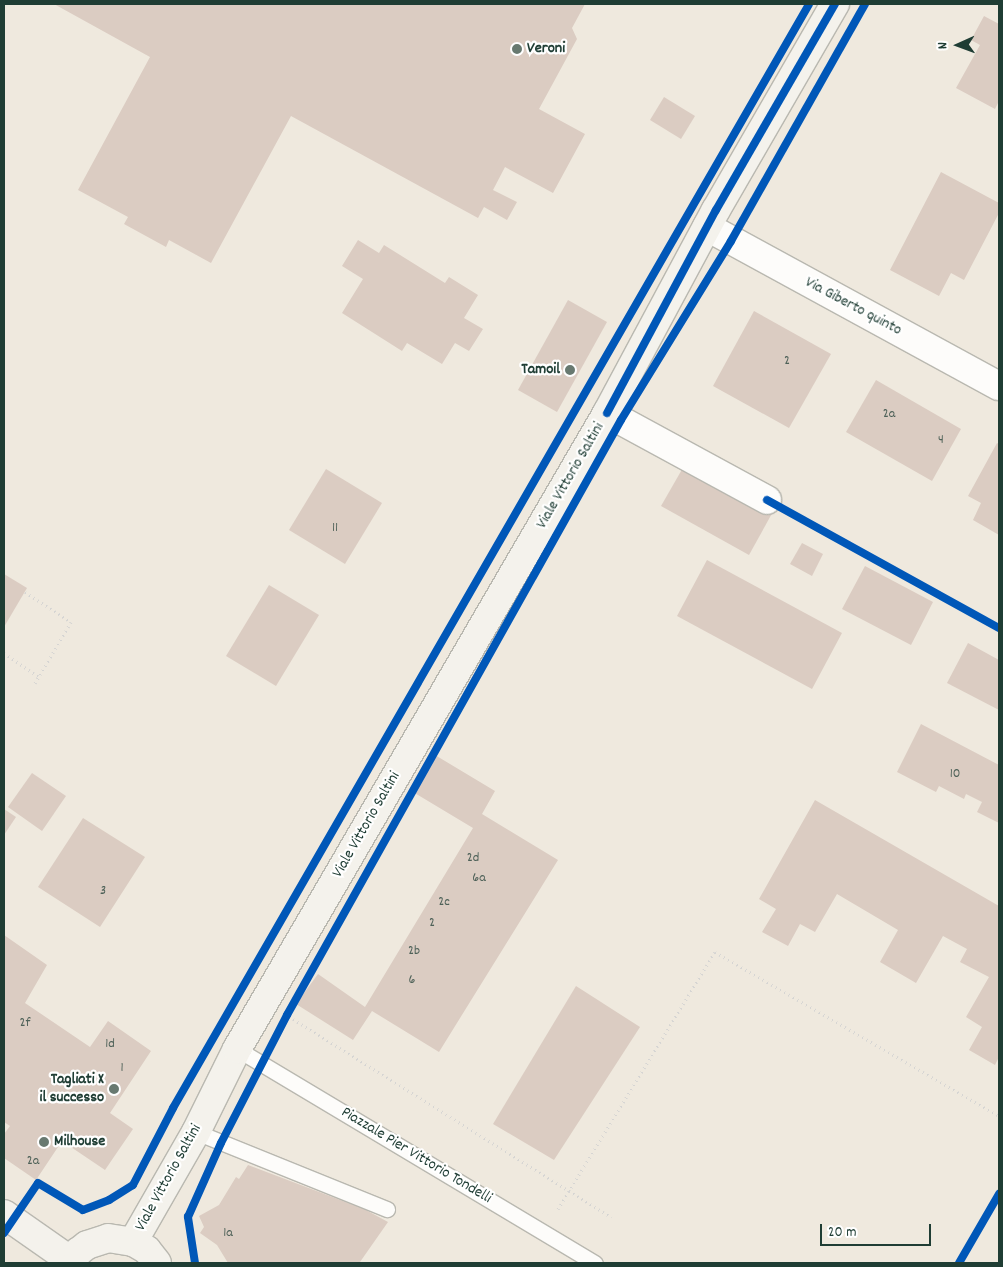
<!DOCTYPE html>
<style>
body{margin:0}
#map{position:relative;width:1003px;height:1267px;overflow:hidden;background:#efe9de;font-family:Dekko,sans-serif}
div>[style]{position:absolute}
.building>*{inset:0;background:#dbccc2}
.path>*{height:3px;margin-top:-1.5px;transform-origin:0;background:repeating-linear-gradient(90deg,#d6d5d3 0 1px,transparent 0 5px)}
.roads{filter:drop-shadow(1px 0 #b9b8b0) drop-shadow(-1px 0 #b9b8b0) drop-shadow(0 1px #b9b8b0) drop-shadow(0 -1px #b9b8b0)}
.lane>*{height:15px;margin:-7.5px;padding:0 7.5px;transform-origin:7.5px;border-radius:7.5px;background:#fdfcfa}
.street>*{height:28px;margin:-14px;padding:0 14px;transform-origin:14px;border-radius:14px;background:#fdfcfa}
.secondary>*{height:28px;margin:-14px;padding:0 14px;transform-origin:14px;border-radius:14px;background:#f4f2ec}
.cycleway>*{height:8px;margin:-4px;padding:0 4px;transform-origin:4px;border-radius:4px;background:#0057b8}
.dots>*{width:14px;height:14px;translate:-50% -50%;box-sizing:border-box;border:2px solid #fff;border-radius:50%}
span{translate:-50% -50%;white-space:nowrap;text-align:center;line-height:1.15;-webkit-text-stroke:4.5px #fff;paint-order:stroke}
.number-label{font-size:14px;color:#4e6158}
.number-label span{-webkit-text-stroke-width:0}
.poi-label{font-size:16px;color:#1f3d34;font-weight:700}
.left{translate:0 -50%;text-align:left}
.right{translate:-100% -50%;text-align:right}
.street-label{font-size:16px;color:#1f3d34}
.frame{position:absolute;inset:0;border:5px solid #1f3d34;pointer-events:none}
.north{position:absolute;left:933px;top:20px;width:50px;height:50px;-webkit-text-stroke:4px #fff;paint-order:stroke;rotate:268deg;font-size:14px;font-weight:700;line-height:20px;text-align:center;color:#1f3d34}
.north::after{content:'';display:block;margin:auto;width:18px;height:22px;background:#1f3d34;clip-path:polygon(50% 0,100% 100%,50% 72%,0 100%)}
.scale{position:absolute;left:820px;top:1224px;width:111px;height:22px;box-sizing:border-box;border:2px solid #1f3d34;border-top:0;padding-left:6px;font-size:15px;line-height:18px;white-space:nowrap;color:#1f3d34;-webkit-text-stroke:4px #fff;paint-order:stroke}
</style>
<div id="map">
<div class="building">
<i style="clip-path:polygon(54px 4px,585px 4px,572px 28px,577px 39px,539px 109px,585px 134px,553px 193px,505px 167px,493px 190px,517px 202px,507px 220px,484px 207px,478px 218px,291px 116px,211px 263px,169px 240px,166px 247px,124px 224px,128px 217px,78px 190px,150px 57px)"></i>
<i style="clip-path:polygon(984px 16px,999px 24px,999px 101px,995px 109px,956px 88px,980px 45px,971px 40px)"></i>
<i style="clip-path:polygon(664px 97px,695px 116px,681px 139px,650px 120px)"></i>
<i style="clip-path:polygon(941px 172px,999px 203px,999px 213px,964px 280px,951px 273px,939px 296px,890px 270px)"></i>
<i style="clip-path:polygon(358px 240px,379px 253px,384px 245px,445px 283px,449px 277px,478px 295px,464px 318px,483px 329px,469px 351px,455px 343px,442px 364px,407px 343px,402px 351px,342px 313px,363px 279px,342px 266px)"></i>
<i style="clip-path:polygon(568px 300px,607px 322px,557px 412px,518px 390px)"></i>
<i style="clip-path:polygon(754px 311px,831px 354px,789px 428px,713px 386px)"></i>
<i style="clip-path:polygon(876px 380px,961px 429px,932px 481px,846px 432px)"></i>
<i style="clip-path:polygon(997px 443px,999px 444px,999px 535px,973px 520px,981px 503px,968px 496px)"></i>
<i style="clip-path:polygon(688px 459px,775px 508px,749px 555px,661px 506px)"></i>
<i style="clip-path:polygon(326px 469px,382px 503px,345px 564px,289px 530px)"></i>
<i style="clip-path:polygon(802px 543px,823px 554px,812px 576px,790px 564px)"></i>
<i style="clip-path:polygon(707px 560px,842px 633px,812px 689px,677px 616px)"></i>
<i style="clip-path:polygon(865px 566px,933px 602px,911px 645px,842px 609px)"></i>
<i style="clip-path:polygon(4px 574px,27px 588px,4px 627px)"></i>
<i style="clip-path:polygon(269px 585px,319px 615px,276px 686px,226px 656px)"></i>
<i style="clip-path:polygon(968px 643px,999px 660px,999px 710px,947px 683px)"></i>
<i style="clip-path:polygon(921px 724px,999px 765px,999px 823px,977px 812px,982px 802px,966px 794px,964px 799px,939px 786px,936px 792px,897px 772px)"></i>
<i style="clip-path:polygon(435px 755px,495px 791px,482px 814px,558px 860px,439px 1052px,372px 1011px,353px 1040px,296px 1004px,318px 974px,365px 1007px,473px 828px,413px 792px)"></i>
<i style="clip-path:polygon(32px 773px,66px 796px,42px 831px,8px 807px)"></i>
<i style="clip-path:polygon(815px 800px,999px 906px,999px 1057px,995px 1065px,969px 1050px,982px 1027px,966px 1017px,989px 977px,960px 962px,967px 949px,943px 936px,916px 983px,880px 962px,898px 930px,837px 894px,815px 932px,800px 924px,788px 946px,762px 932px,776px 909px,759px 899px)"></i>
<i style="clip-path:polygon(4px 809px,16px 817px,4px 835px)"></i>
<i style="clip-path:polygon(83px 818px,145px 857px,100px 927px,38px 887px)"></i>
<i style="clip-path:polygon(4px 935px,47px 965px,25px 1003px,90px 1047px,108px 1021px,151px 1051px,110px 1113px,133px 1129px,105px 1170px,62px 1141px,36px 1180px,4px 1158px,4px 1134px,10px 1126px,4px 1122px)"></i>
<i style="clip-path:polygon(576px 986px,640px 1027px,554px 1160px,493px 1124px)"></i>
<i style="clip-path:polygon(248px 1165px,364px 1209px,388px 1222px,360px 1262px,362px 1263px,228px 1263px,217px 1245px,200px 1233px,204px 1227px,199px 1216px,219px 1205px,236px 1177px,239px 1179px)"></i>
</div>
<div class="path">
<i style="left:25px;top:592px;width:55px;rotate:33.1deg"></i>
<i style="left:71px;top:622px;width:71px;rotate:120.5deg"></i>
<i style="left:4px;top:653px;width:42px;rotate:34.4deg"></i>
<i style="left:293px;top:1019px;width:375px;rotate:31.9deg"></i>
<i style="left:558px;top:1209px;width:301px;rotate:-58.6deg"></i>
<i style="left:715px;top:952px;width:328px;rotate:30deg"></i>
</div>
<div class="roads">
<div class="lane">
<i style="left:237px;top:1049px;width:417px;rotate:30.9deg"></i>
<i style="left:196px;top:1132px;width:206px;rotate:22deg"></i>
</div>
<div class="street">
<i style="left:707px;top:227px;width:332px;rotate:28.6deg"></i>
<i style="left:607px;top:413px;width:182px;rotate:28.5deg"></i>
</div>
<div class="secondary">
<i style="left:4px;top:1214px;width:82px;rotate:35deg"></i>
<i style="left:133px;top:1242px;width:127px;rotate:-60.2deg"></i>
<i style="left:196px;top:1132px;width:93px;rotate:-63.7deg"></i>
<i style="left:237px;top:1049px;width:736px;rotate:-59.81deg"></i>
<i style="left:607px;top:413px;width:230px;rotate:-61.8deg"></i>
<i style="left:716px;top:210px;width:238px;rotate:-60deg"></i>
<i style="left:70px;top:1263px;width:14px;rotate:-54deg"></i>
<i style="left:78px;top:1252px;width:11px;rotate:-38deg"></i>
<i style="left:87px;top:1245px;width:22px;rotate:-18deg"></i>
<i style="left:108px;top:1238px;width:25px;rotate:9deg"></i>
<i style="left:133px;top:1242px;width:16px;rotate:30deg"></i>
<i style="left:147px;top:1250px;width:16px;rotate:52deg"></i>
</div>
</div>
<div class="cycleway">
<i style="left:607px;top:413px;width:230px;rotate:-61.8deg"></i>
<i style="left:716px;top:210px;width:238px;rotate:-60deg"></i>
<i style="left:767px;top:500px;width:265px;rotate:28.9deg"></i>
<i style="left:4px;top:1233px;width:60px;rotate:-55.8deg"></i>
<i style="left:38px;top:1183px;width:52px;rotate:31deg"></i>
<i style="left:83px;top:1210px;width:28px;rotate:-21deg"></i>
<i style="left:109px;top:1200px;width:28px;rotate:-32deg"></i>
<i style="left:133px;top:1185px;width:87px;rotate:-62.5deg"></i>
<i style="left:173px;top:1108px;width:1274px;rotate:-60.05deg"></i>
<i style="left:195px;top:1263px;width:47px;rotate:-98.7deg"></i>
<i style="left:188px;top:1217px;width:81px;rotate:-66deg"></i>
<i style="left:221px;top:1143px;width:144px;rotate:-62.7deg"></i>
<i style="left:287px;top:1015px;width:682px;rotate:-60.69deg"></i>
<i style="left:621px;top:420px;width:210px;rotate:-58.4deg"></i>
<i style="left:731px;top:241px;width:272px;rotate:-60.5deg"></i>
<i style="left:959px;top:1263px;width:80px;rotate:-59.9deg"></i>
</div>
<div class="dots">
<i style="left:517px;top:49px;background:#687970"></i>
<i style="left:570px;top:370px;background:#687970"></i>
<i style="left:114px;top:1089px;background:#687970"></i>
<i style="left:44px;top:1142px;background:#687970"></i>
</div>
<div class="number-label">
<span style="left:787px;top:361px">2</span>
<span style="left:889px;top:414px">2a</span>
<span style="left:941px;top:440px">4</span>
<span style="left:335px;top:528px">11</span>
<span style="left:955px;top:774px">10</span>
<span style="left:473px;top:858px">2d</span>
<span style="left:479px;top:878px">6a</span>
<span style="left:103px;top:891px">3</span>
<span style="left:444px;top:902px">2c</span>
<span style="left:432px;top:923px">2</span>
<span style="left:414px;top:951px">2b</span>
<span style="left:412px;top:980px">6</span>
<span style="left:25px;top:1023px">2f</span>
<span style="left:110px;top:1044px">1d</span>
<span style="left:122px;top:1068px">1</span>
<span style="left:33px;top:1161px">2a</span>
<span style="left:228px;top:1233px">1a</span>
</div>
<div class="poi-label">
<span class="left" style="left:527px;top:49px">Veroni</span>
<span class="right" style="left:560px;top:370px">Tamoil</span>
<span class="right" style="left:104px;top:1089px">Tagliati X<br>il successo</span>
<span class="left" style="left:54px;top:1142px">Milhouse</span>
</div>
<div class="street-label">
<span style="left:853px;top:307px;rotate:28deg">Via Giberto quinto</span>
<span style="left:571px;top:476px;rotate:-60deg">Viale Vittorio Saltini</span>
<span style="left:367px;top:825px;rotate:-60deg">Viale Vittorio Saltini</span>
<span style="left:416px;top:1156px;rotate:31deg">Piazzale Pier Vittorio Tondelli</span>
<span style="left:169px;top:1178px;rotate:-61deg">Viale Vittorio Saltini</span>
</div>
<div class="frame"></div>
<div class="north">N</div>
<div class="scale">20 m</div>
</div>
